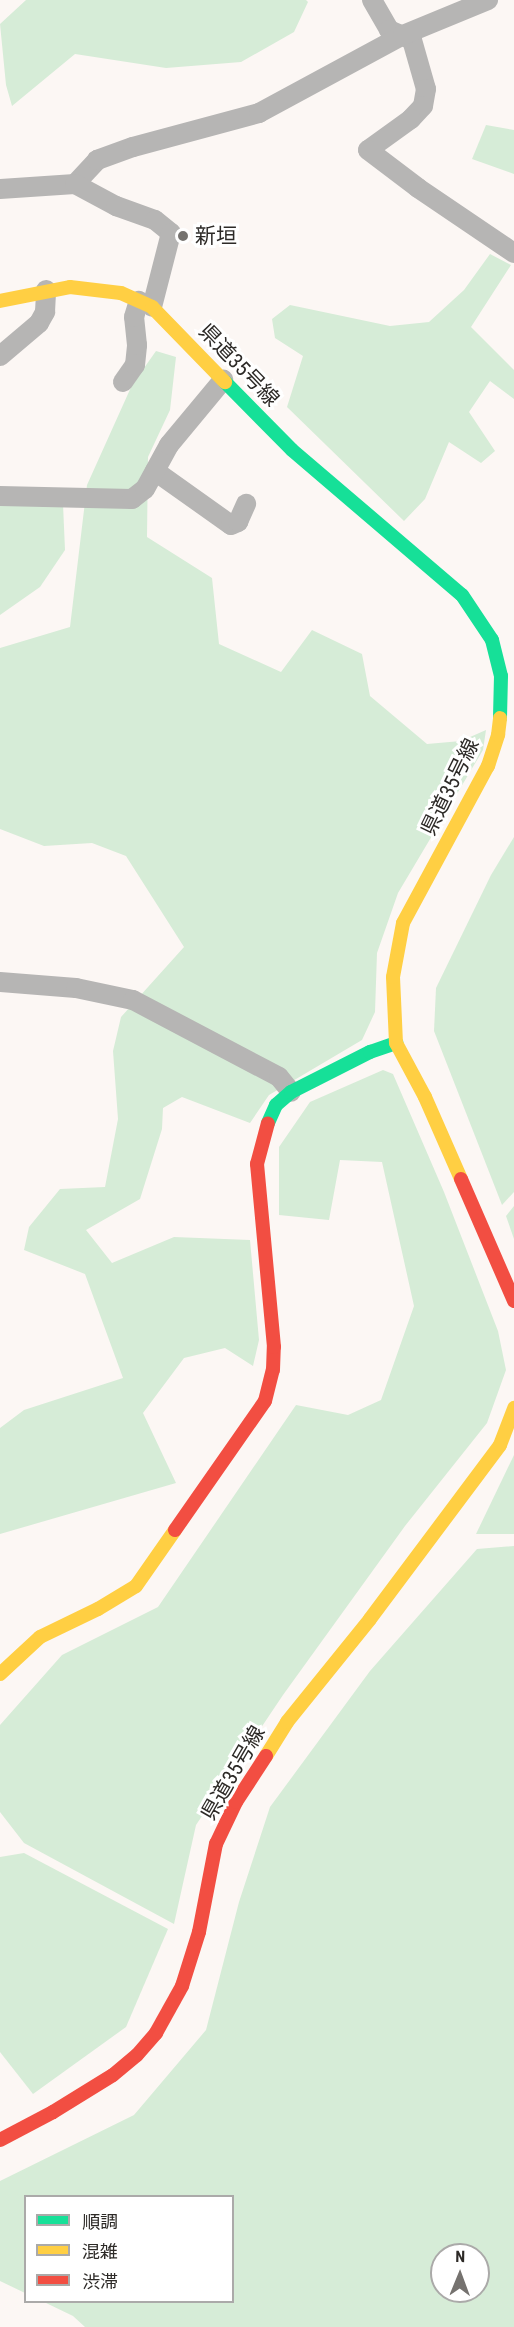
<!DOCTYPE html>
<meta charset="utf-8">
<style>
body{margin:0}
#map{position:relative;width:514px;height:2327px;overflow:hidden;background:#fcf7f4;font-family:"Roboto Condensed","Noto Sans JP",sans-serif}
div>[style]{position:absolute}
.green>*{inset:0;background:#d6ecd7}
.street>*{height:20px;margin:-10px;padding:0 10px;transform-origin:10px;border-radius:10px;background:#b6b5b4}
.fast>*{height:14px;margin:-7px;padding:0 7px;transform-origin:7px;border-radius:7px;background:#16e098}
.slow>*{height:14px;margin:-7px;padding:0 7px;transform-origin:7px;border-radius:7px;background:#ffcf43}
.jam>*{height:14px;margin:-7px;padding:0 7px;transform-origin:7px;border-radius:7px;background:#f24e42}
.dots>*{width:16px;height:16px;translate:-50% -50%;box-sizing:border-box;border:3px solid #fff;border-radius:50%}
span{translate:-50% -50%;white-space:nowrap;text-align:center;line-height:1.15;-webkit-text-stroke:6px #fff;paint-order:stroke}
.poi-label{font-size:21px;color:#2d2a27}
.left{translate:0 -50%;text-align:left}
.street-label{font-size:21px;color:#2d2a27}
.legend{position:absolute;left:24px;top:2195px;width:210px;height:108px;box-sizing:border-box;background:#fff;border:2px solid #abaaa9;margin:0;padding:8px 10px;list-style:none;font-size:18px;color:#2d2a27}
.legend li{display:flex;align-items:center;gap:12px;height:30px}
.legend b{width:30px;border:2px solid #abaaa9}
.north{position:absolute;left:430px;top:2243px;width:60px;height:60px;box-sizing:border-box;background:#fff;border:2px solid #abaaa9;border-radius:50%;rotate:1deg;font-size:16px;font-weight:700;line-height:24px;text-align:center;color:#2d2a27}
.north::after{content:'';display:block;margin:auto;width:21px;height:27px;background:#75726f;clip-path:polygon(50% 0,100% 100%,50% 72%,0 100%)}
</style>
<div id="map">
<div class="green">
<i style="clip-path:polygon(26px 0,306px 0,308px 2px,294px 32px,241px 62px,166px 68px,75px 54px,12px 106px,6px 85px,0 24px)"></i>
<i style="clip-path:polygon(486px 125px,514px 130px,514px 174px,472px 159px)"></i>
<i style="clip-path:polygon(490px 254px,511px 265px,471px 327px,514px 370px,514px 399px,490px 381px,469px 412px,495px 451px,481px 463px,449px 442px,425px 499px,404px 521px,287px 407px,303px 356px,275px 338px,272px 319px,290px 305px,390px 326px,429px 322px,464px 290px)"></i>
<i style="clip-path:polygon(156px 351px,176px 357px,170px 410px,148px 457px,147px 537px,212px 578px,219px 644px,281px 672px,312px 630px,362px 654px,370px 696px,427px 744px,461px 741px,486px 730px,483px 750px,398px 893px,377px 953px,375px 1012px,362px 1040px,269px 1095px,250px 1123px,182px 1097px,163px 1108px,162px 1129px,140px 1199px,86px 1230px,112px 1263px,174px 1237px,250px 1240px,259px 1340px,253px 1366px,225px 1348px,184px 1358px,143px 1413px,176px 1483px,0 1534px,0 1428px,24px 1410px,123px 1378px,85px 1274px,24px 1250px,29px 1227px,60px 1189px,105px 1187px,118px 1119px,113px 1051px,121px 1017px,184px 947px,126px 856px,92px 843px,44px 846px,0 829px,0 648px,70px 627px,87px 485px,132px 385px)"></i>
<i style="clip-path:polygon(0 502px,63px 504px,65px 550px,40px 587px,0 615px)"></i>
<i style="clip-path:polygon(514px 837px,514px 1192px,502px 1205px,434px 1031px,436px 988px,491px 875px)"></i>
<i style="clip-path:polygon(383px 1070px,393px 1074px,444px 1192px,498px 1331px,506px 1370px,487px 1423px,405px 1526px,283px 1695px,196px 1825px,174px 1924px,24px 1843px,0 1812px,0 1725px,62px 1655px,158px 1607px,296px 1405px,348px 1415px,381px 1400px,414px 1306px,382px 1162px,340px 1160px,329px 1220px,279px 1215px,279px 1147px,310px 1102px)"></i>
<i style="clip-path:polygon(514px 1206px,514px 1239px,506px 1216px)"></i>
<i style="clip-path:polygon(514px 1455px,514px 1534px,476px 1534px)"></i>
<i style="clip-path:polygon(evenodd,514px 1546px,514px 2327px,85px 2327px,73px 2316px,44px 2302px,232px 2302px,232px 2196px,26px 2196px,25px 2293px,0 2281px,0 2181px,134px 2115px,206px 2030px,239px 1902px,270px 1807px,370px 1671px,477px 1549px,514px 1546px,442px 2255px,478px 2255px,478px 2291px,442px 2291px,442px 2255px)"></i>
<i style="clip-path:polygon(24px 1853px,168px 1929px,126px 2027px,33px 2094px,0 2052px,0 1857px)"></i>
</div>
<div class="street">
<i style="left:372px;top:0;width:34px;rotate:60deg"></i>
<i style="left:389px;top:30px;width:25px;rotate:23deg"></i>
<i style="left:412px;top:40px;width:51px;rotate:74.1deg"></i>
<i style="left:426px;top:89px;width:17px;rotate:100deg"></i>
<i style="left:423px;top:106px;width:18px;rotate:133deg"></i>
<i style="left:411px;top:119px;width:53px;rotate:144.2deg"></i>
<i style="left:368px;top:150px;width:63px;rotate:37.2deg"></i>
<i style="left:418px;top:188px;width:116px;rotate:34.1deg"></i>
<i style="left:75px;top:184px;width:33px;rotate:-47deg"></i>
<i style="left:97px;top:160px;width:38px;rotate:-20deg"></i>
<i style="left:133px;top:147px;width:131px;rotate:-15.1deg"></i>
<i style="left:259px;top:113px;width:164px;rotate:-28.4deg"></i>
<i style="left:403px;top:35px;width:92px;rotate:-22.4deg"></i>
<i style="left:0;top:189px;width:75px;rotate:-3.8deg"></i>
<i style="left:75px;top:184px;width:47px;rotate:28.2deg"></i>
<i style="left:116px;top:206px;width:41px;rotate:19.7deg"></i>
<i style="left:155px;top:220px;width:21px;rotate:39deg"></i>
<i style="left:171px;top:233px;width:76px;rotate:104.4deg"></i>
<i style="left:0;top:356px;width:51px;rotate:-40.2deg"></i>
<i style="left:39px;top:323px;width:13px;rotate:-61deg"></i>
<i style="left:45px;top:312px;width:22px;rotate:-87deg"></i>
<i style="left:123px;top:382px;width:21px;rotate:-55deg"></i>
<i style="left:135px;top:365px;width:20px;rotate:-84deg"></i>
<i style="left:137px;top:345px;width:28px;rotate:-96deg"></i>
<i style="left:134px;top:317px;width:17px;rotate:-73deg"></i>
<i style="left:155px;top:471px;width:93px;rotate:35.4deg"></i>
<i style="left:231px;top:525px;width:8px;rotate:-23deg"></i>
<i style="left:238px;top:522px;width:20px;rotate:-66deg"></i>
<i style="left:0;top:496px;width:132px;rotate:1.3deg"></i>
<i style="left:132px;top:499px;width:16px;rotate:-38deg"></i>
<i style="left:145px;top:489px;width:50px;rotate:-61.4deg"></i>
<i style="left:169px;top:445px;width:85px;rotate:-50.3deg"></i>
<i style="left:0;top:982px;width:76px;rotate:4.5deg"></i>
<i style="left:76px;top:988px;width:58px;rotate:11.9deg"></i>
<i style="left:133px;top:1000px;width:165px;rotate:27.8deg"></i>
<i style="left:279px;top:1077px;width:19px;rotate:51deg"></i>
</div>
<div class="fast">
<i style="left:225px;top:382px;width:95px;rotate:45.4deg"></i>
<i style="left:292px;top:450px;width:223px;rotate:40.5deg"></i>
<i style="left:462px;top:595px;width:54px;rotate:56.3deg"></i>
<i style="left:492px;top:640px;width:37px;rotate:76deg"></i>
<i style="left:501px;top:676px;width:42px;rotate:91.4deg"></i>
<i style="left:268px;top:1123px;width:20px;rotate:-66deg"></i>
<i style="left:276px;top:1105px;width:20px;rotate:-41deg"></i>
<i style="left:291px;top:1092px;width:89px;rotate:-26.9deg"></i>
<i style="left:370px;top:1052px;width:28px;rotate:-19deg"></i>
</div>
<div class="slow">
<i style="left:0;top:301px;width:71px;rotate:-11.3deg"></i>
<i style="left:70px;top:287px;width:51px;rotate:6.7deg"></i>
<i style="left:121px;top:293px;width:34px;rotate:24deg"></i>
<i style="left:152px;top:307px;width:105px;rotate:45.8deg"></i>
<i style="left:461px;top:1179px;width:90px;rotate:-113.7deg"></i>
<i style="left:425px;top:1097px;width:61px;rotate:-118.2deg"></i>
<i style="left:396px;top:1043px;width:66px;rotate:-92.6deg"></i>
<i style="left:393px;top:977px;width:55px;rotate:-79.5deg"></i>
<i style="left:403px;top:923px;width:179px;rotate:-61.6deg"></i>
<i style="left:488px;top:766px;width:33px;rotate:-72deg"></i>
<i style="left:498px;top:735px;width:17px;rotate:-83deg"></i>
<i style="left:0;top:1674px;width:54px;rotate:-42.8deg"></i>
<i style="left:40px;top:1637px;width:64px;rotate:-25.8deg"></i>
<i style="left:98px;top:1609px;width:44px;rotate:-31.2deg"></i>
<i style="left:136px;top:1586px;width:68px;rotate:-55.1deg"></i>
<i style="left:266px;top:1756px;width:40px;rotate:-58deg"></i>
<i style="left:287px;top:1722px;width:132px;rotate:-51.1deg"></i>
<i style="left:370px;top:1619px;width:217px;rotate:-53.2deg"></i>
<i style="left:500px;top:1445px;width:40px;rotate:-69deg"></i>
</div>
<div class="jam">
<i style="left:461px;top:1179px;width:133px;rotate:66.5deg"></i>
<i style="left:175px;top:1530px;width:157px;rotate:-55.1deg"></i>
<i style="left:265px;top:1401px;width:32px;rotate:-76deg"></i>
<i style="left:273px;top:1370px;width:23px;rotate:-88deg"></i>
<i style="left:274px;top:1347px;width:184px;rotate:-95.3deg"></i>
<i style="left:257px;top:1164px;width:42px;rotate:-75deg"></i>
<i style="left:0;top:2140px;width:60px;rotate:-27.8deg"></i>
<i style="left:53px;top:2112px;width:70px;rotate:-31.7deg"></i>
<i style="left:113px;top:2075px;width:31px;rotate:-40deg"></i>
<i style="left:137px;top:2055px;width:29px;rotate:-49deg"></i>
<i style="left:156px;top:2033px;width:54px;rotate:-61deg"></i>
<i style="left:182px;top:1986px;width:57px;rotate:-72.5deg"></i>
<i style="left:199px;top:1932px;width:90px;rotate:-79.1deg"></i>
<i style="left:216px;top:1844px;width:47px;rotate:-64.5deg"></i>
<i style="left:236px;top:1802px;width:55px;rotate:-56.9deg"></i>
</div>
<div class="dots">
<i style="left:183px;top:236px;background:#75726f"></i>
</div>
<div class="poi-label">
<span class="left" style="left:195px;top:236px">新垣</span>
</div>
<div class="street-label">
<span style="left:239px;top:365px;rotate:46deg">県道35号線</span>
<span style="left:450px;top:787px;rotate:-64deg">県道35号線</span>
<span style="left:233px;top:1773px;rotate:-60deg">県道35号線</span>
</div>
<ul class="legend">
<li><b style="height:8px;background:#16e098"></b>順調</li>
<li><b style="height:8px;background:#ffcf43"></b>混雑</li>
<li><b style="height:8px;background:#f24e42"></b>渋滞</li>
</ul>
<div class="north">N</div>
</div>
